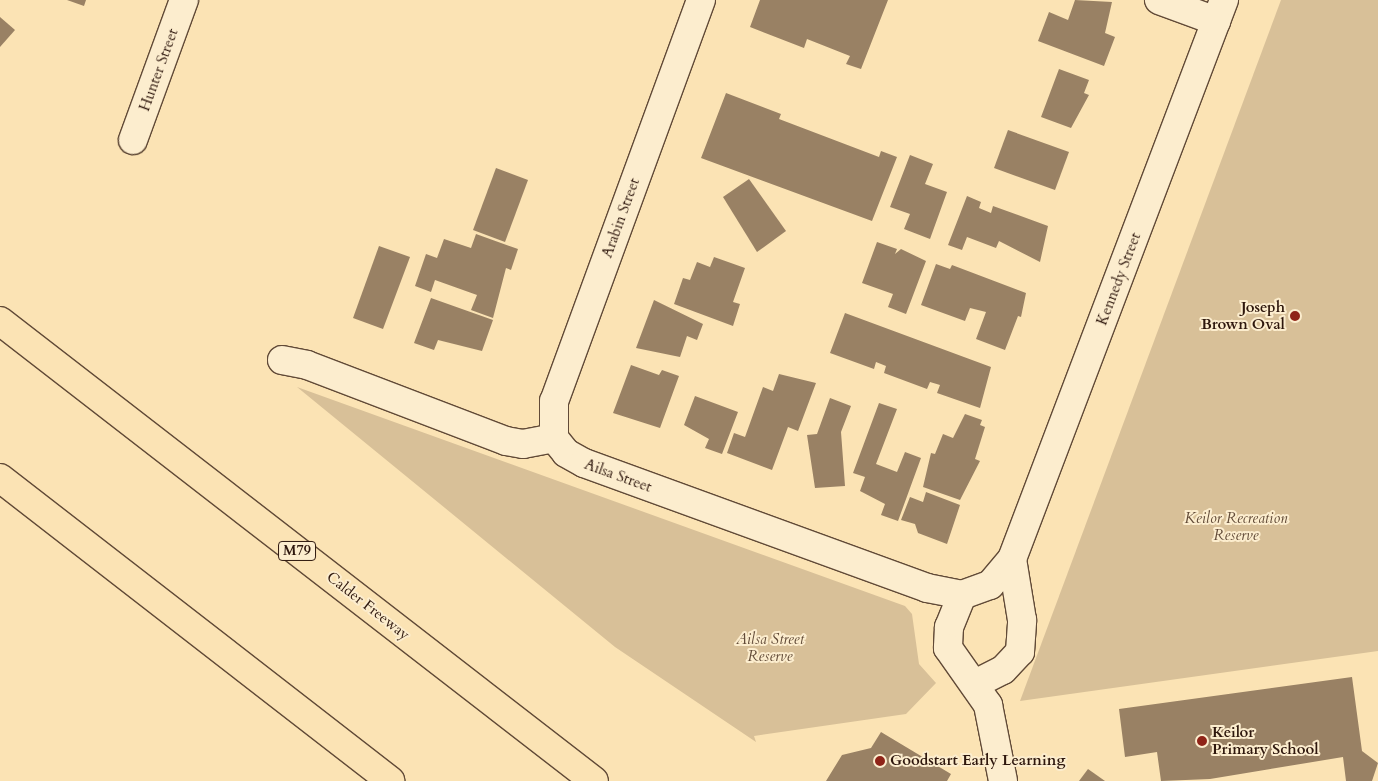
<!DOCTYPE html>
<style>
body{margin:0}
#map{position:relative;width:1378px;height:781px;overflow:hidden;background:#fbe3b4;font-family:Cardo,serif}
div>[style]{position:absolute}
.green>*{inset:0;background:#d8c098}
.building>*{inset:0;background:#998164}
.roads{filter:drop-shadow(1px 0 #614a37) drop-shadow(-1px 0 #614a37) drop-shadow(0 1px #614a37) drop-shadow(0 -1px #614a37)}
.minor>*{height:28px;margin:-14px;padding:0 14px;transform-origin:14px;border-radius:14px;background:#fcedce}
.highway>*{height:28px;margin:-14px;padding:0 14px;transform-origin:14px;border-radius:14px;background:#fbe3b4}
.dots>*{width:14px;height:14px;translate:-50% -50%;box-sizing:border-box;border:2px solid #fcedce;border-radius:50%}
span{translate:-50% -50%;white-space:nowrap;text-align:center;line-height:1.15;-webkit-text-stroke:4px #fcedce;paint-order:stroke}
.shield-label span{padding:1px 4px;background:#fcedce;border:1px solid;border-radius:4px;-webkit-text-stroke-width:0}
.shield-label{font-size:14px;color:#2e170d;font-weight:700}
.street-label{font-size:15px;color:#2e170d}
.poi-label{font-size:15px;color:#2e170d;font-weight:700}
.right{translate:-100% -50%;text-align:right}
.left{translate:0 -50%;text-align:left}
.park-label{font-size:15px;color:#614a37;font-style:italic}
</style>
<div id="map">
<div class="green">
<i style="clip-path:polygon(1281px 0,1378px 0,1378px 651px,1020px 701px)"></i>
<i style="clip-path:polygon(297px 387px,905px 606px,912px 614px,919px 664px,936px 683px,906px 714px,754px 736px,756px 742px,615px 647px)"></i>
</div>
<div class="building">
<i style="clip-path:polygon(67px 0,86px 0,84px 6px)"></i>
<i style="clip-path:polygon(760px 0,888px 0,861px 69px,846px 64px,850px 56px,807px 39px,804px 48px,750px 27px)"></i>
<i style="clip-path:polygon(1075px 0,1112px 2px,1105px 33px,1115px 37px,1104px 66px,1038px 41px,1049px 12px,1068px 20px)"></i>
<i style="clip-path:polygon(0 17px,15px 30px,0 47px)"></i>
<i style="clip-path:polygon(1059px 69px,1089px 80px,1084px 93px,1089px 95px,1071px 128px,1041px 117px)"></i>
<i style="clip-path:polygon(726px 93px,781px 114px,779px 119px,879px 157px,881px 151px,897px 157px,872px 221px,701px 158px)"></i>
<i style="clip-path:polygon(1008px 130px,1069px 152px,1055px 190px,994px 168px)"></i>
<i style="clip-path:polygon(910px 155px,933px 164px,925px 184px,947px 192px,930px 239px,904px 229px,910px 214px,890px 207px)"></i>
<i style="clip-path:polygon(496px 168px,528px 180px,505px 242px,473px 230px)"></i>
<i style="clip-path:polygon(749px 179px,786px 231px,757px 252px,723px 197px)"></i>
<i style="clip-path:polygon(967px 196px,981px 202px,979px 208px,991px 213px,993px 206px,1048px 226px,1040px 262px,999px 241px,996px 248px,967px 237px,962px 250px,948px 245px)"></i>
<i style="clip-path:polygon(476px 234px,518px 249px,511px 270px,506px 268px,493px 318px,471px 310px,477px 295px,435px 280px,431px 292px,415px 286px,426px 254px,437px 258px,444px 239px,471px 248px)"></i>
<i style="clip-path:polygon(877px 242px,897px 249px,895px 254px,901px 249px,926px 261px,906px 314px,888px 307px,893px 294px,862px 283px)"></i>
<i style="clip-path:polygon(379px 246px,410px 257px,383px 329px,353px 318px)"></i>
<i style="clip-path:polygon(714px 257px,745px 268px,733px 302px,740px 304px,733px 326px,674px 304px,683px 278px,690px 280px,697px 262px,710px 267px)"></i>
<i style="clip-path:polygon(936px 264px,950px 269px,952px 265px,1026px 293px,1021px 317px,1018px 316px,1005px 350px,976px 339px,986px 312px,970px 308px,965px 321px,921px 305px)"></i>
<i style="clip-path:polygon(431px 298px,493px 320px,482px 351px,438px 340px,434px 350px,414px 343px)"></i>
<i style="clip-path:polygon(654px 300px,703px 324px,697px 340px,687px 336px,680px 357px,636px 348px)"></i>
<i style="clip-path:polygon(845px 313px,991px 367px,980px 408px,937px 393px,940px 385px,930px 382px,927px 389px,884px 373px,886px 366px,876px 362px,874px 369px,830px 353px)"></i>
<i style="clip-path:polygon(631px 365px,659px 375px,662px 370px,679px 376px,660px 428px,613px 413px)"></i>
<i style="clip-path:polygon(779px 374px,816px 383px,798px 431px,788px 427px,772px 470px,727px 453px,734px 433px,745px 437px,763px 387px,773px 391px)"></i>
<i style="clip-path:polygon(695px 396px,738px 412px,722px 454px,705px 448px,709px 439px,684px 425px)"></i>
<i style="clip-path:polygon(830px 398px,851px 406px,841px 432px,845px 486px,815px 488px,807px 435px,817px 434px)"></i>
<i style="clip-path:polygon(879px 403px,897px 409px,876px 464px,897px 472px,905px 452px,921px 458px,898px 521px,881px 515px,885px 504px,860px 491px,865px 477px,853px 473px)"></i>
<i style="clip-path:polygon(965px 414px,982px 420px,980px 425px,985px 427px,975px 459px,980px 461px,960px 500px,923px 487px,931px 453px,935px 454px,943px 434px,953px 438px)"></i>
<i style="clip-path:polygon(926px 492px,960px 505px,947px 544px,918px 533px,915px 524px,901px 520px,910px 497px,923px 502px)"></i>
<i style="clip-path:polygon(1352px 677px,1362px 751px,1378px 763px,1372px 781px,1346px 781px,1343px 757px,1210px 779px,1161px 781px,1157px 752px,1125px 757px,1119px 709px)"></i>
<i style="clip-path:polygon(881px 732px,951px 774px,947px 781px,826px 781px,842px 755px,871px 748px)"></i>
<i style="clip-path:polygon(1088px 769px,1105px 781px,1079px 781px)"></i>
</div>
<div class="roads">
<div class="minor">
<i style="left:701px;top:0;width:427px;rotate:110.1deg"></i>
<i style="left:554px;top:401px;width:37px;rotate:90deg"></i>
<i style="left:554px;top:438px;width:19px;rotate:51deg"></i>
<i style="left:566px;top:453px;width:21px;rotate:29deg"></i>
<i style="left:584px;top:463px;width:365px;rotate:20deg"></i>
<i style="left:927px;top:588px;width:36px;rotate:11deg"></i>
<i style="left:962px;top:595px;width:30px;rotate:-20deg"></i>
<i style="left:990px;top:585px;width:34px;rotate:-50deg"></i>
<i style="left:1012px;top:559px;width:598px;rotate:-69.23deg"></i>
<i style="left:1159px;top:0;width:61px;rotate:20.2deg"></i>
<i style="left:133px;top:140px;width:149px;rotate:-70deg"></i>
<i style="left:282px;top:360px;width:25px;rotate:11deg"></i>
<i style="left:307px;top:365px;width:213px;rotate:20.9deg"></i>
<i style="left:506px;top:441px;width:17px;rotate:10deg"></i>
<i style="left:523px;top:444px;width:32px;rotate:-11deg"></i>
<i style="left:962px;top:595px;width:35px;rotate:112deg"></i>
<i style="left:949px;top:627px;width:21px;rotate:93deg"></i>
<i style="left:948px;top:648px;width:70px;rotate:54.9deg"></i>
<i style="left:988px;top:705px;width:77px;rotate:78.8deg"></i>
<i style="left:975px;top:684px;width:31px;rotate:-27deg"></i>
<i style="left:1003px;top:670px;width:25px;rotate:-47deg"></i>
<i style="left:1020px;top:652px;width:32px;rotate:-86deg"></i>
<i style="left:1022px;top:620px;width:62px;rotate:-99.3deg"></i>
</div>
<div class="highway">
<i style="left:0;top:321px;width:751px;rotate:37.75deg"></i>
<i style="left:0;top:478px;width:494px;rotate:37.8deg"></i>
</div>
</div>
<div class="dots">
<i style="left:1295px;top:316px;background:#8f2418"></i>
<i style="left:1202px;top:741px;background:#8f2418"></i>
<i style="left:880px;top:761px;background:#8f2418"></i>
</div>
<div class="shield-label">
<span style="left:297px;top:551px">M79</span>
</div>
<div class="street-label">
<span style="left:159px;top:70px;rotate:-70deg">Hunter Street</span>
<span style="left:621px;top:218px;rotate:-70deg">Arabin Street</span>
<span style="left:1119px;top:279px;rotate:-69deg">Kennedy Street</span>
<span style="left:618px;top:476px;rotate:20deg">Ailsa Street</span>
<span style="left:368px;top:606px;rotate:38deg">Calder Freeway</span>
</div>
<div class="poi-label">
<span class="right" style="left:1285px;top:316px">Joseph<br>Brown Oval</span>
<span class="left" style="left:1212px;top:741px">Keilor<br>Primary School</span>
<span class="left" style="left:890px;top:761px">Goodstart Early Learning</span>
</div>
<div class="park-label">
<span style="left:1236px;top:527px">Keilor Recreation<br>Reserve</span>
<span style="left:770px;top:648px">Ailsa Street<br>Reserve</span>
</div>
</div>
